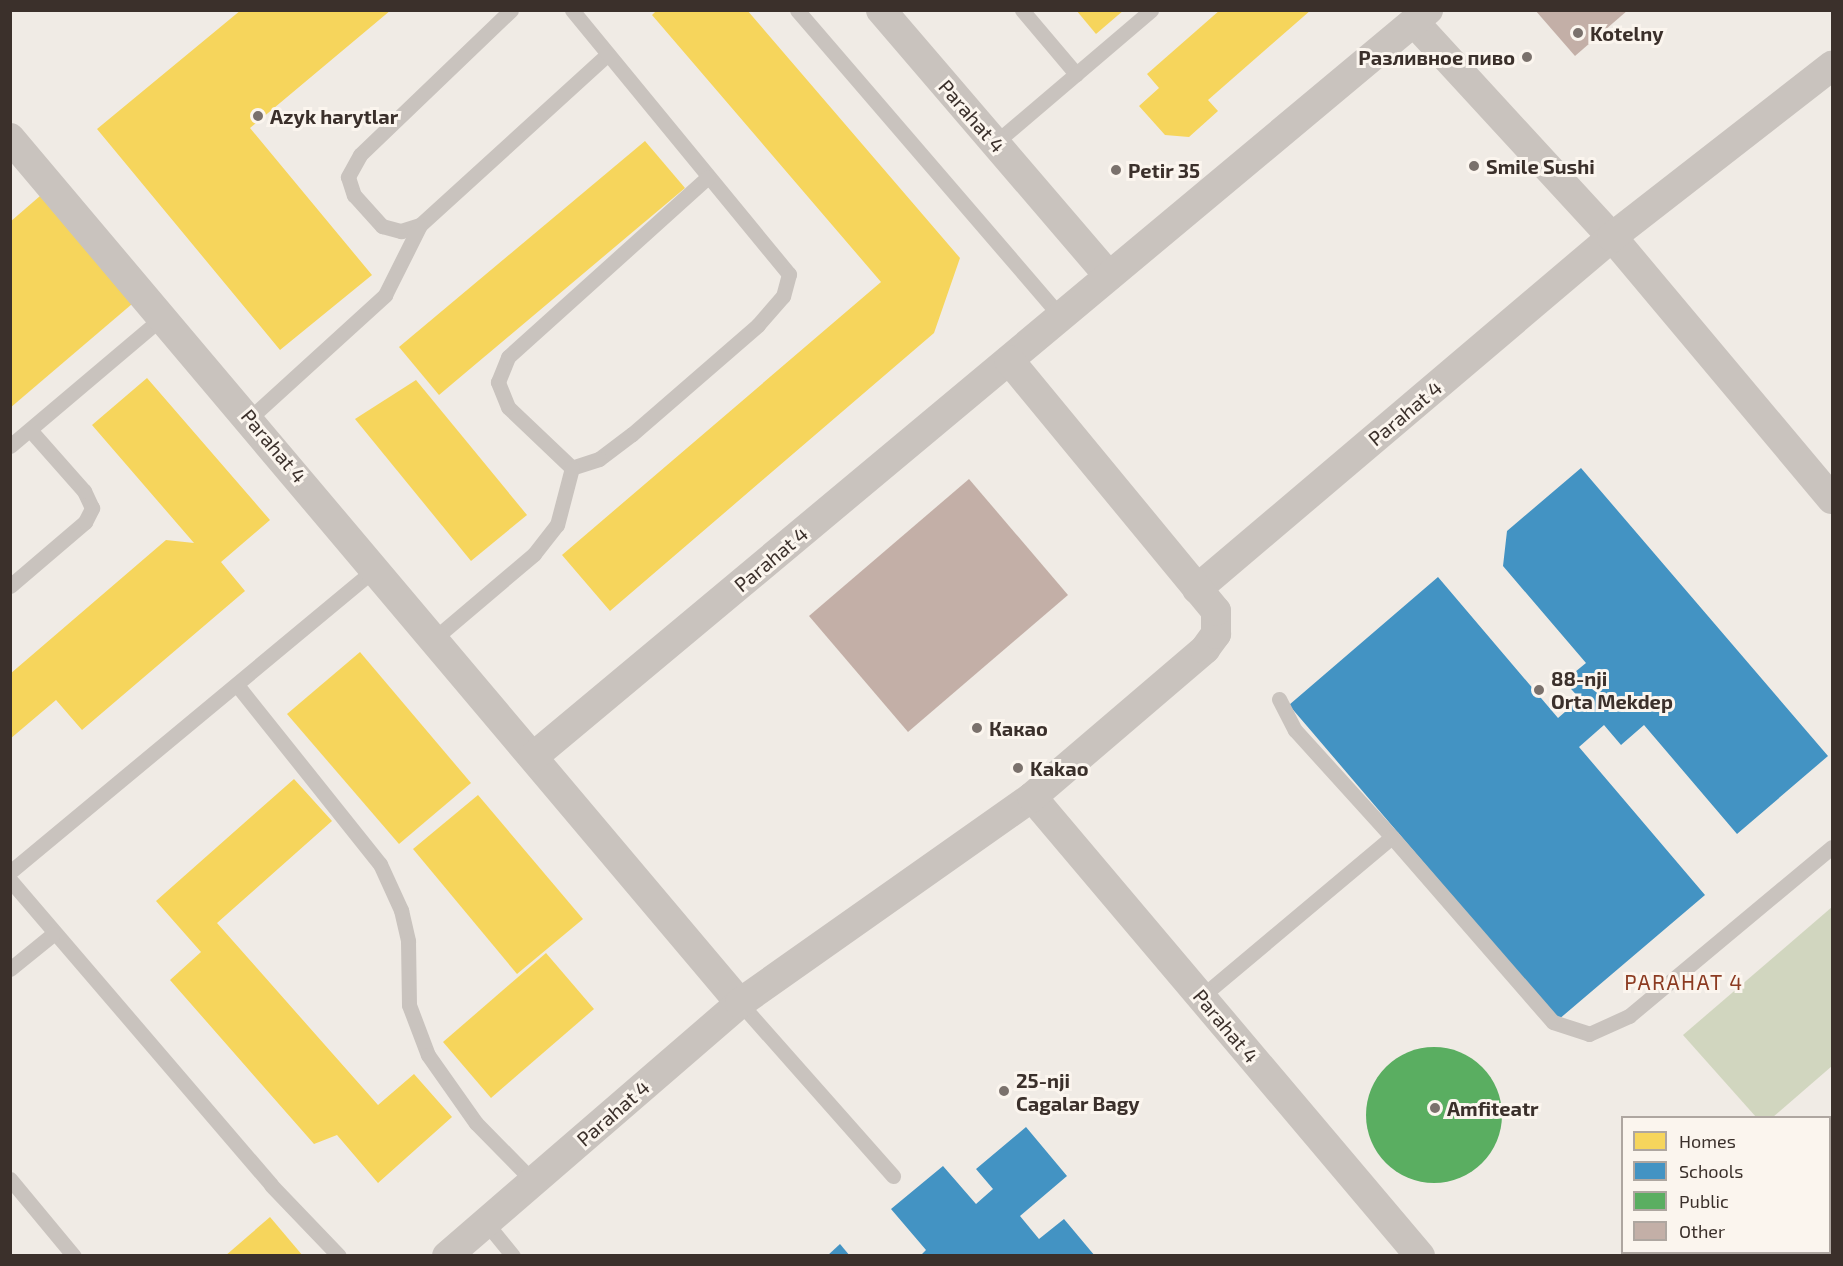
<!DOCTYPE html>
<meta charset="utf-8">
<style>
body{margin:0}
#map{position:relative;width:1843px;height:1266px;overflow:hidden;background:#f0ebe5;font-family:"Exo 2",sans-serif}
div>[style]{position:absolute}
.green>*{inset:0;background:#d1d6bf}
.homes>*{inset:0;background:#f6d55c}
.schools>*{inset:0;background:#4393c3}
.public>*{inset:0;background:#5aae61}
.round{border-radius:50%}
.building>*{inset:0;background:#c3afa7}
.service>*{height:15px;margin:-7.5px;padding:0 7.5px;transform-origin:7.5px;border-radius:7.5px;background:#c9c3be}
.minor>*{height:30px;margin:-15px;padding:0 15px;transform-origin:15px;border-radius:15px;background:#c9c3be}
.dots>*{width:16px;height:16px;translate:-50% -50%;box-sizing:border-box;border:3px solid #fbf5ee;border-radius:50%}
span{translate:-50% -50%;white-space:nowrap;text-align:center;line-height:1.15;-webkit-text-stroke:6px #fbf5ee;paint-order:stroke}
.poi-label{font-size:20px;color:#3b302b;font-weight:700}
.left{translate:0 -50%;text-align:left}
.right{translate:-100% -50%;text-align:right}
.street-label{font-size:20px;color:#3b302b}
.neighbourhood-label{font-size:21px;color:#8c3b22;letter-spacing:1.5px}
.frame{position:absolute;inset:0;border:12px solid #3b302b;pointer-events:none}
.legend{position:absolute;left:1621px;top:1116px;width:210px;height:138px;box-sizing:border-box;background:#fbf5ee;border:2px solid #aea6a0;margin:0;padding:8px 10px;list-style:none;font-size:18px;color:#3b302b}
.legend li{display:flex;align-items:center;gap:12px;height:30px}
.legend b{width:30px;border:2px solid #aea6a0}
</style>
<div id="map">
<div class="green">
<i style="clip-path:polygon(1832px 907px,1832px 1066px,1773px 1117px,1756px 1117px,1683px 1035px)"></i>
</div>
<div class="homes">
<i style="clip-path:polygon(241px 10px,391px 10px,250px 128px,372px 275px,280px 350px,97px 129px)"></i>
<i style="clip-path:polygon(657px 10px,747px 10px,960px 258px,934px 333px,610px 611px,562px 555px,881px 282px,652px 15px)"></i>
<i style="clip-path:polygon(1076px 10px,1124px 10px,1096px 34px)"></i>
<i style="clip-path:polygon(1220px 10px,1311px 10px,1208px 100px,1218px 111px,1189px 137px,1165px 135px,1139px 106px,1159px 88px,1147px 74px)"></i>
<i style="clip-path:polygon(645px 141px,685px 188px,439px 395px,399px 347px)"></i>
<i style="clip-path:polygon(40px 196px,132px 304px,10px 408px,10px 222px)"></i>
<i style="clip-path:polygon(147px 378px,270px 520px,221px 562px,245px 591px,82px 730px,56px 700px,10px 739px,10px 674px,166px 540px,194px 543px,92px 425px)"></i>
<i style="clip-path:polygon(416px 380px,527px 515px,471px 561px,355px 419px)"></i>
<i style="clip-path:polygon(360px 652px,471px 783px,399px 844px,287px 714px)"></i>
<i style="clip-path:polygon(294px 779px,332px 821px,217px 923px,378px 1105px,414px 1074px,452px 1117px,378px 1183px,337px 1135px,314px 1144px,170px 980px,201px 952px,156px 901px)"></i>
<i style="clip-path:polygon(478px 795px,583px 919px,517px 974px,413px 849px)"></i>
<i style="clip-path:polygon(546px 953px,594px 1009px,491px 1098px,443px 1042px)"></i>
<i style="clip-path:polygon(270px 1217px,303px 1256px,225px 1256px)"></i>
</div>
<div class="schools">
<i style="clip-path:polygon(1581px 468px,1828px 756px,1737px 834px,1644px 725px,1621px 745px,1604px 725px,1579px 747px,1705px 895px,1558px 1020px,1289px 705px,1438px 577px,1558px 718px,1580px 699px,1564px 681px,1586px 663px,1503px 566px,1507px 531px)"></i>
<i style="clip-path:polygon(1026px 1127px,1067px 1176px,1020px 1216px,1039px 1239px,1064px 1219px,1095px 1256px,920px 1256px,926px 1250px,891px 1209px,943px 1166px,976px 1204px,993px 1189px,976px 1169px)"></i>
<i style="clip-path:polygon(840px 1244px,850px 1256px,827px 1256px)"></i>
</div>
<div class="public">
<i class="round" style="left:1366px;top:1047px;width:136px;height:136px"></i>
</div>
<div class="building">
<i style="clip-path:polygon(1535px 10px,1628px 10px,1575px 56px)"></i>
<i style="clip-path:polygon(969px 479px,1068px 595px,908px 732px,809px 616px)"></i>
</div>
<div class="service">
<i style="left:511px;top:10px;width:209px;rotate:136.2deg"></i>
<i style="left:360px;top:155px;width:25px;rotate:119deg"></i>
<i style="left:348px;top:177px;width:19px;rotate:72deg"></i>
<i style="left:354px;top:195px;width:42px;rotate:47.9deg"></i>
<i style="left:382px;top:226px;width:20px;rotate:15deg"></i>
<i style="left:401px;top:231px;width:20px;rotate:-18deg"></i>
<i style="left:420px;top:225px;width:254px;rotate:-42.3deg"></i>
<i style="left:572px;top:10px;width:342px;rotate:50.6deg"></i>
<i style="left:789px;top:274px;width:23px;rotate:105deg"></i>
<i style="left:783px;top:296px;width:38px;rotate:131deg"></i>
<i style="left:758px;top:325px;width:167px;rotate:139.1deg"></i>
<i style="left:632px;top:434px;width:41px;rotate:142.9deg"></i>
<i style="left:599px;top:459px;width:28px;rotate:162deg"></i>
<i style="left:797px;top:10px;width:405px;rotate:49.3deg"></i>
<i style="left:1022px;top:10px;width:84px;rotate:49.8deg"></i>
<i style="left:995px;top:143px;width:205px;rotate:-40.4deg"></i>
<i style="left:250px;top:418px;width:183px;rotate:-42.3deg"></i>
<i style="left:385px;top:295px;width:78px;rotate:-63.4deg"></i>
<i style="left:10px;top:446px;width:202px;rotate:-40.2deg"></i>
<i style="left:572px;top:468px;width:88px;rotate:-136.4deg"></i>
<i style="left:508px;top:407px;width:27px;rotate:-112deg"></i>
<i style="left:498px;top:382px;width:27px;rotate:-68deg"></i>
<i style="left:508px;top:357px;width:269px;rotate:-42deg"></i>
<i style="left:10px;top:586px;width:99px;rotate:-40.5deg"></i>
<i style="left:85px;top:522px;width:16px;rotate:-63deg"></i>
<i style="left:92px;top:508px;width:19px;rotate:-115deg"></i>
<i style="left:84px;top:491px;width:81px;rotate:-131.5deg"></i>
<i style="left:435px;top:638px;width:130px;rotate:-40.3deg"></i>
<i style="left:534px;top:554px;width:37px;rotate:-52deg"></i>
<i style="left:557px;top:525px;width:59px;rotate:-75.3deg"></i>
<i style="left:237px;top:685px;width:229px;rotate:51.4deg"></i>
<i style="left:380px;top:864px;width:51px;rotate:65.5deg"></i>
<i style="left:401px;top:910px;width:32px;rotate:77deg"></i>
<i style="left:408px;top:941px;width:64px;rotate:89.1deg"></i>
<i style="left:409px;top:1005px;width:53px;rotate:69.2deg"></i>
<i style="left:428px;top:1055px;width:83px;rotate:54.8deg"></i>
<i style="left:476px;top:1123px;width:83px;rotate:45.5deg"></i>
<i style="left:1279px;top:699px;width:35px;rotate:63deg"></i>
<i style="left:1295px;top:730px;width:144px;rotate:47.8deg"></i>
<i style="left:10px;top:872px;width:477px;rotate:-39.7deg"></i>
<i style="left:10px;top:880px;width:401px;rotate:49.4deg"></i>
<i style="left:271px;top:1185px;width:98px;rotate:46.2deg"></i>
<i style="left:10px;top:969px;width:55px;rotate:-39.1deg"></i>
<i style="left:1201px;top:997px;width:249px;rotate:-40deg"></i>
<i style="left:1392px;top:837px;width:245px;rotate:49deg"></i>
<i style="left:1553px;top:1022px;width:38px;rotate:18deg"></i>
<i style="left:1589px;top:1034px;width:44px;rotate:-24.2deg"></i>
<i style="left:1629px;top:1016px;width:264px;rotate:-39.8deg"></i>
<i style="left:740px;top:1003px;width:231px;rotate:48.5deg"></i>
<i style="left:10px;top:1179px;width:100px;rotate:50.3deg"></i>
<i style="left:487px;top:1224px;width:41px;rotate:50.9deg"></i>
</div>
<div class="minor">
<i style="left:881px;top:10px;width:350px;rotate:49.4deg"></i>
<i style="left:1414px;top:22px;width:292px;rotate:47.4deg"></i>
<i style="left:1612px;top:237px;width:342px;rotate:50deg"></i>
<i style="left:10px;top:138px;width:1132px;rotate:49.84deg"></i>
<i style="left:1197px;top:589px;width:544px;rotate:-40.3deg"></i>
<i style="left:1612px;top:237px;width:279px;rotate:-37.9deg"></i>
<i style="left:533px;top:757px;width:1166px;rotate:-39.85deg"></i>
<i style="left:1032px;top:797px;width:601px;rotate:49.79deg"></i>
<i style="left:447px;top:1256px;width:387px;rotate:-40.8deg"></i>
<i style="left:740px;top:1003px;width:357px;rotate:-35.2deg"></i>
<i style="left:1032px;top:797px;width:228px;rotate:-40.5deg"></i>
<i style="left:1205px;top:649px;width:19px;rotate:-54deg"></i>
<i style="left:1216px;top:634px;width:23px;rotate:-90deg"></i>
<i style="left:1216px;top:611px;width:325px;rotate:-129.5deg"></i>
</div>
<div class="dots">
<i style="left:1578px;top:33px;background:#7a716c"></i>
<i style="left:1527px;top:57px;background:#7a716c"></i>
<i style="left:258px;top:116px;background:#7a716c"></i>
<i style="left:1474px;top:166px;background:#7a716c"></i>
<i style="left:1116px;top:170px;background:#7a716c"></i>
<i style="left:1539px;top:690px;background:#7a716c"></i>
<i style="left:977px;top:728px;background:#7a716c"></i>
<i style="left:1018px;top:768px;background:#7a716c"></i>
<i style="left:1004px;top:1091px;background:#7a716c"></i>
<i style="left:1435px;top:1108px;background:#7a716c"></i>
</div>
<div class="poi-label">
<span class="left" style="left:1590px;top:33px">Kotelny</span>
<span class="right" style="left:1515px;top:57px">Разливное пиво</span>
<span class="left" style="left:270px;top:116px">Azyk harytlar</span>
<span class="left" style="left:1486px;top:166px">Smile Sushi</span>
<span class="left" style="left:1128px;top:170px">Petir 35</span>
<span class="left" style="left:1551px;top:690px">88-nji<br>Orta Mekdep</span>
<span class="left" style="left:989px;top:728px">Какао</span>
<span class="left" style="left:1030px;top:768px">Kakao</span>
<span class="left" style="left:1016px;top:1092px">25-nji<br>Cagalar Bagy</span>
<span class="left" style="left:1447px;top:1108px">Amfiteatr</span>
</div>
<div class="street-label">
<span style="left:972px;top:116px;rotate:49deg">Parahat 4</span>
<span style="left:1405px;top:413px;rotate:-40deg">Parahat 4</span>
<span style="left:274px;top:446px;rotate:50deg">Parahat 4</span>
<span style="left:771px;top:559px;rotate:-40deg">Parahat 4</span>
<span style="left:1226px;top:1026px;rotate:50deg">Parahat 4</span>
<span style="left:613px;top:1113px;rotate:-41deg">Parahat 4</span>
</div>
<div class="neighbourhood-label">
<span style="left:1684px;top:982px">PARAHAT 4</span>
</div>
<div class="frame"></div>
<ul class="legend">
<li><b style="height:16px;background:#f6d55c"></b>Homes</li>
<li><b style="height:16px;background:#4393c3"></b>Schools</li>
<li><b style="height:16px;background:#5aae61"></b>Public</li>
<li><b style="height:16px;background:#c3afa7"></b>Other</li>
</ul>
</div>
